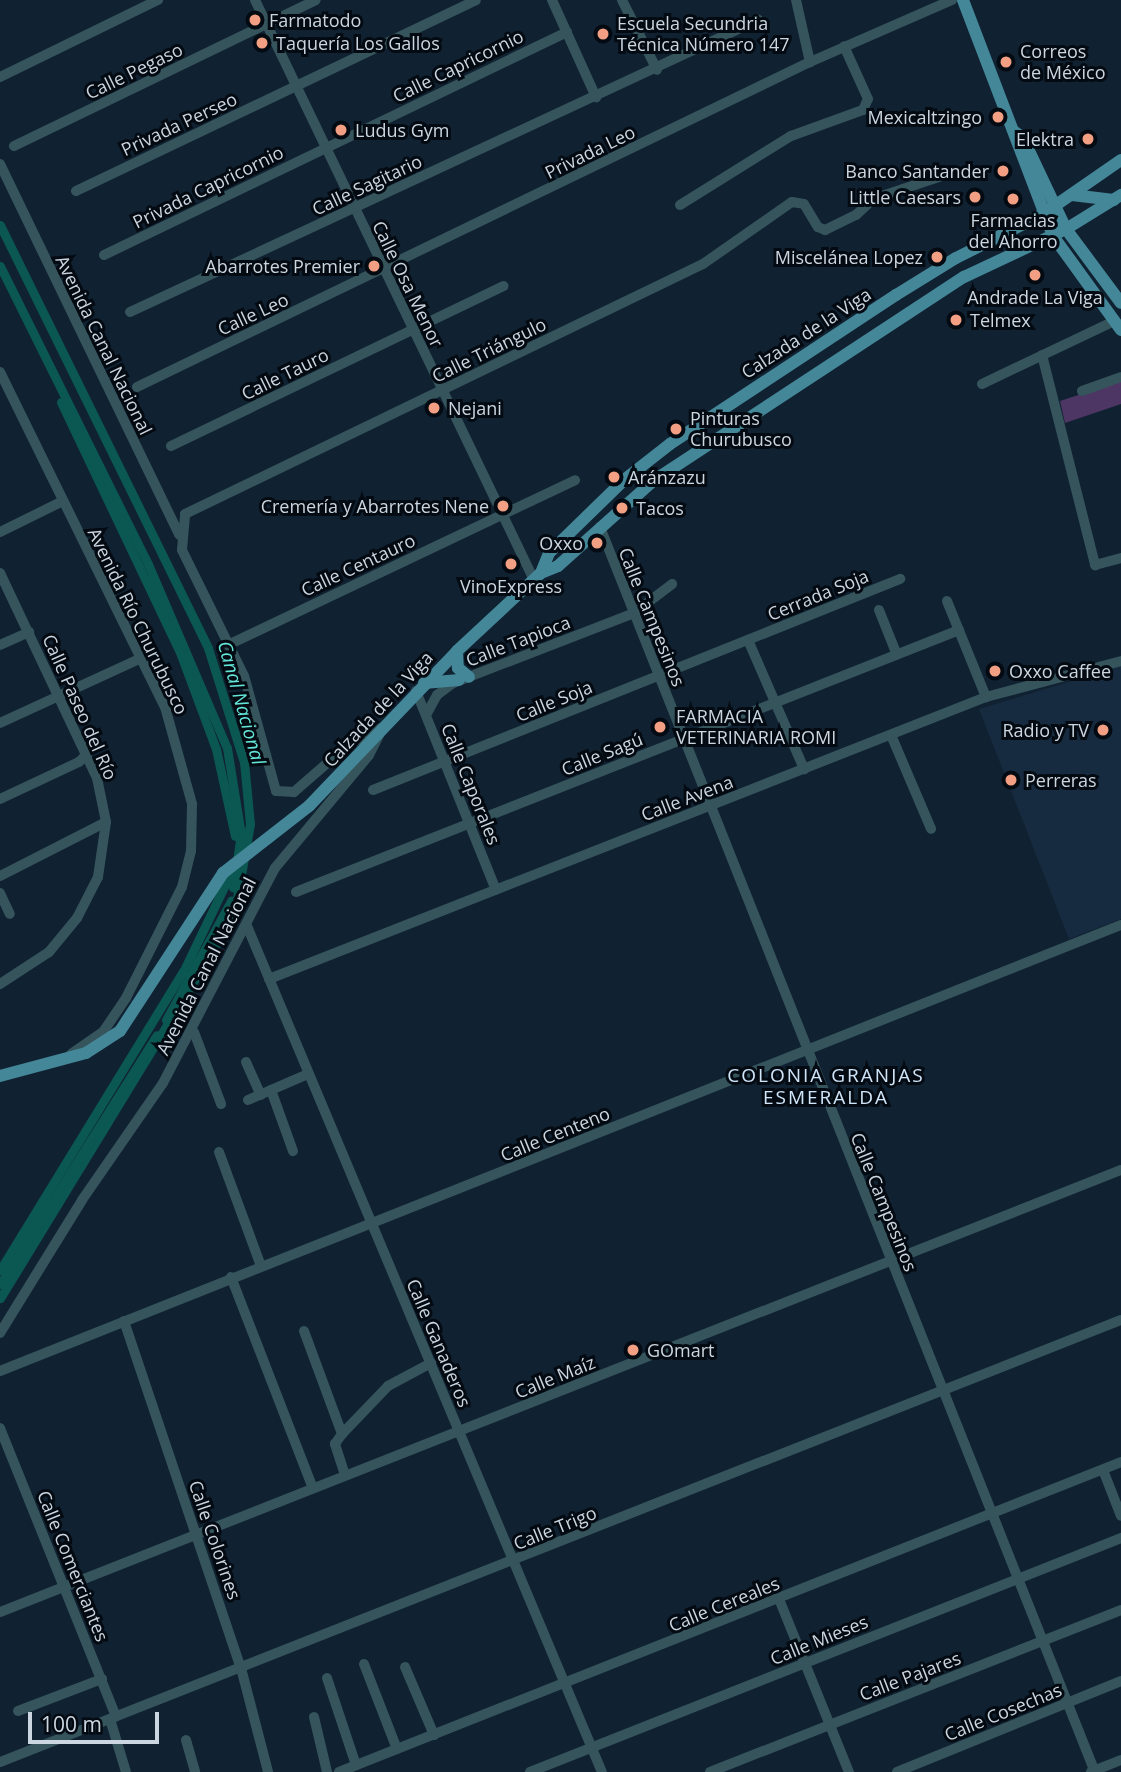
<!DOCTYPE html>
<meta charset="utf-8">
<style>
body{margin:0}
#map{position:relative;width:1121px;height:1772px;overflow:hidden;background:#102131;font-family:"Open Sans",sans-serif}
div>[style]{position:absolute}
.built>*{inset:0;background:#162b3f}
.green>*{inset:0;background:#4e3664}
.canal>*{height:9px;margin:-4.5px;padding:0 4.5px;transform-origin:4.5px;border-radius:4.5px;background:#0b5751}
.minor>*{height:10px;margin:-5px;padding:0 5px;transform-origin:5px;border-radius:5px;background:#35545c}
.major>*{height:12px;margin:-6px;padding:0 6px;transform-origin:6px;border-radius:6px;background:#438798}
.dots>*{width:19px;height:19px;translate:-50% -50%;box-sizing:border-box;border:4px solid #040a11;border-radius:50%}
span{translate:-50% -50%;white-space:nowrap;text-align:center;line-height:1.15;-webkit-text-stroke:6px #040a11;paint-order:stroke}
.poi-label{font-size:18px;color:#cbd6e0}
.left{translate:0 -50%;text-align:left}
.right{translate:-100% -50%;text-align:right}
.street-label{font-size:18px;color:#cbd6e0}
.water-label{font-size:19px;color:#63e5d8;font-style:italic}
.neighbourhood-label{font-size:19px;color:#cfe5fa;letter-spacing:2px}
.scale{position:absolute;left:28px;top:1712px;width:131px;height:32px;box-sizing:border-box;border:4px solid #cbd6e0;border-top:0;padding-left:9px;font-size:21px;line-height:24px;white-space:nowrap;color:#cbd6e0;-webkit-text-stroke:5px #040a11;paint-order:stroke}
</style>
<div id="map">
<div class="built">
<i style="clip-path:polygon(1121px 666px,1121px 919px,1069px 939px,979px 709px)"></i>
</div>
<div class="green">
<i style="clip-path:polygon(1121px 381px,1121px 404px,1065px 423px,1060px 401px)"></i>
</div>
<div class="canal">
<i style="left:0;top:225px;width:471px;rotate:63.8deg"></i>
<i style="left:208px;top:648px;width:120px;rotate:72.5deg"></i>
<i style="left:244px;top:762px;width:62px;rotate:84.5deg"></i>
<i style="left:250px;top:824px;width:92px;rotate:100deg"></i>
<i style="left:234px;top:915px;width:449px;rotate:121.4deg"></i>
<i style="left:0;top:266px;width:333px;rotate:63.6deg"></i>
<i style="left:148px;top:564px;width:200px;rotate:66.8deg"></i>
<i style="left:227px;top:748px;width:87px;rotate:80.8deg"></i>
<i style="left:241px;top:834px;width:54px;rotate:98.6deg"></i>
<i style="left:61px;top:402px;width:280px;rotate:64.6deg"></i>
<i style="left:181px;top:655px;width:100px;rotate:69.6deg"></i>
<i style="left:216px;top:749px;width:89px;rotate:77.7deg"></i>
<i style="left:166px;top:1020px;width:136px;rotate:-61.4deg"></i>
<i style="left:0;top:1270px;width:356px;rotate:-58.5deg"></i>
<i style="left:186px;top:966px;width:102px;rotate:-64.4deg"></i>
<i style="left:0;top:1284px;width:294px;rotate:-57.8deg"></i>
</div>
<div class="minor">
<i style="left:255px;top:0;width:644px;rotate:64.31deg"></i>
<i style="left:552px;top:0;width:107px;rotate:65.6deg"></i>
<i style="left:622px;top:0;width:78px;rotate:63.4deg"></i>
<i style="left:796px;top:0;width:64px;rotate:77.3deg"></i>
<i style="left:0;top:77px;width:176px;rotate:-26deg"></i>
<i style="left:14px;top:146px;width:335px;rotate:-25.8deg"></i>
<i style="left:0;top:164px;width:412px;rotate:64.2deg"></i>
<i style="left:76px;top:191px;width:443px;rotate:-25.5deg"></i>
<i style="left:680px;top:205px;width:131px;rotate:-31.9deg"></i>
<i style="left:791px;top:136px;width:77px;rotate:-19.9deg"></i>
<i style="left:863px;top:110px;width:12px;rotate:-66deg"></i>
<i style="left:868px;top:99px;width:58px;rotate:-114.4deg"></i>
<i style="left:104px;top:255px;width:514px;rotate:-25.72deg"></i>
<i style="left:130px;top:312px;width:693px;rotate:-24.94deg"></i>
<i style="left:1042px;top:355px;width:217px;rotate:75.8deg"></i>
<i style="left:1095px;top:565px;width:27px;rotate:-15deg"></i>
<i style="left:0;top:372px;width:373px;rotate:63.8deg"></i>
<i style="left:165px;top:707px;width:101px;rotate:74.4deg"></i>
<i style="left:192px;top:804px;width:47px;rotate:91.2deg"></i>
<i style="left:191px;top:851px;width:37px;rotate:104deg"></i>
<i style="left:182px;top:887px;width:124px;rotate:116.8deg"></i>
<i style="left:126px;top:998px;width:40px;rotate:124deg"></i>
<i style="left:104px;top:1031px;width:40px;rotate:145.1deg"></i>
<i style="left:982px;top:384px;width:146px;rotate:-25.5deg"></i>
<i style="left:137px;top:387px;width:747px;rotate:-25.78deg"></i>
<i style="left:810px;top:62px;width:155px;rotate:-23.6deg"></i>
<i style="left:1082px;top:391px;width:41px;rotate:-19.7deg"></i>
<i style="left:171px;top:446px;width:369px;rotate:-25.7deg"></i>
<i style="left:600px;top:527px;width:1340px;rotate:68.32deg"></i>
<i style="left:0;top:532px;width:70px;rotate:-26.2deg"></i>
<i style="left:0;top:573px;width:227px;rotate:64.7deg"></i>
<i style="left:97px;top:778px;width:45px;rotate:78.4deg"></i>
<i style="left:106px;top:822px;width:56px;rotate:98.3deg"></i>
<i style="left:98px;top:877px;width:46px;rotate:117.1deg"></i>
<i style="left:77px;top:918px;width:44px;rotate:129.5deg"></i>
<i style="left:49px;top:952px;width:59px;rotate:146.9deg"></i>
<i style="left:947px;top:601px;width:104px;rotate:67.9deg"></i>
<i style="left:879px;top:610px;width:48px;rotate:68.2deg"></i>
<i style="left:748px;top:640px;width:141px;rotate:66.5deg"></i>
<i style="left:230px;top:644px;width:382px;rotate:-25.4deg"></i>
<i style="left:0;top:645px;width:32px;rotate:-24deg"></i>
<i style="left:416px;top:691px;width:214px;rotate:68.1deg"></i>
<i style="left:426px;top:715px;width:23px;rotate:-61deg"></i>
<i style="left:437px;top:695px;width:20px;rotate:-37deg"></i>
<i style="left:453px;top:683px;width:194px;rotate:-21.1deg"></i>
<i style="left:634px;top:613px;width:48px;rotate:-37.3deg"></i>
<i style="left:0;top:723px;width:155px;rotate:-24.7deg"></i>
<i style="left:381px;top:728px;width:37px;rotate:153deg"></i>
<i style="left:348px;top:745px;width:72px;rotate:139deg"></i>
<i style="left:294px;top:792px;width:18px;rotate:-177deg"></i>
<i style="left:276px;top:791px;width:119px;rotate:-105.5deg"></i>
<i style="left:244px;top:676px;width:140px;rotate:-116.2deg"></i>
<i style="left:182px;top:550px;width:36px;rotate:-85deg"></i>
<i style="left:185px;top:514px;width:575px;rotate:-25.76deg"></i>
<i style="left:703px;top:264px;width:108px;rotate:-34.9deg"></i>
<i style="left:792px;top:202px;width:12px;rotate:9deg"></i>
<i style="left:804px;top:204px;width:27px;rotate:59deg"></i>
<i style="left:818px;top:227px;width:8px;rotate:23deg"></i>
<i style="left:825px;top:230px;width:34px;rotate:-26deg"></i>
<i style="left:856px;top:215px;width:23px;rotate:-43deg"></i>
<i style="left:873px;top:199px;width:82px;rotate:-18.4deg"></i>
<i style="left:891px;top:735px;width:102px;rotate:66.9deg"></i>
<i style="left:373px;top:790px;width:568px;rotate:-21.82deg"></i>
<i style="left:0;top:799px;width:87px;rotate:-25.1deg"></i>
<i style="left:79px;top:762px;width:11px;rotate:-45deg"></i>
<i style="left:0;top:876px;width:119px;rotate:-27deg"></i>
<i style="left:296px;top:892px;width:713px;rotate:-21.56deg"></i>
<i style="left:0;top:893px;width:23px;rotate:65deg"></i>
<i style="left:247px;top:926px;width:917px;rotate:67.24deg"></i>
<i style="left:269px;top:979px;width:770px;rotate:-21.47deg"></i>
<i style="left:986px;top:697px;width:140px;rotate:-14.9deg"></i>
<i style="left:194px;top:1032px;width:77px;rotate:69.4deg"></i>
<i style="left:246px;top:1062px;width:36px;rotate:66deg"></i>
<i style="left:271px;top:1090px;width:65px;rotate:70.2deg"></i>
<i style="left:248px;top:1100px;width:65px;rotate:-23.4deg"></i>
<i style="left:219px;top:1152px;width:121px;rotate:69.8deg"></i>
<i style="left:231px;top:1277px;width:226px;rotate:68.8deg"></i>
<i style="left:124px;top:1321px;width:366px;rotate:71.4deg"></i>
<i style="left:241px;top:1668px;width:107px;rotate:75.4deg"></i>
<i style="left:304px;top:1331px;width:110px;rotate:69.7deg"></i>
<i style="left:0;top:1333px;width:156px;rotate:-58.3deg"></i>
<i style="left:82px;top:1200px;width:142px;rotate:-55.3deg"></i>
<i style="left:163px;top:1083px;width:242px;rotate:-62.5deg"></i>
<i style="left:275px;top:868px;width:147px;rotate:-50.2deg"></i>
<i style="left:369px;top:755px;width:22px;rotate:-63deg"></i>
<i style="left:0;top:1371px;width:1206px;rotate:-21.7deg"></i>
<i style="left:0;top:1428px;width:311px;rotate:68.1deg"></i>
<i style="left:1103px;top:1470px;width:49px;rotate:68.6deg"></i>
<i style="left:345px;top:1475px;width:33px;rotate:-108deg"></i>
<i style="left:335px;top:1444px;width:12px;rotate:-55deg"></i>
<i style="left:342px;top:1434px;width:66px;rotate:-46.2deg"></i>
<i style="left:388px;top:1386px;width:49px;rotate:-28.1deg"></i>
<i style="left:779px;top:1599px;width:187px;rotate:68deg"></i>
<i style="left:0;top:1612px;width:1205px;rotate:-21.52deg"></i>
<i style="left:364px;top:1664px;width:91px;rotate:68.8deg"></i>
<i style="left:405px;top:1667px;width:74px;rotate:66.9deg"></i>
<i style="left:327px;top:1678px;width:92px;rotate:71.6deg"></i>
<i style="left:18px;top:1711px;width:90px;rotate:-20.9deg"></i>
<i style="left:314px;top:1717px;width:57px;rotate:76.7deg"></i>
<i style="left:110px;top:1719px;width:55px;rotate:73.2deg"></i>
<i style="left:186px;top:1740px;width:33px;rotate:74deg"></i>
<i style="left:0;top:1762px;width:1205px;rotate:-21.52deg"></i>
<i style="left:339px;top:1772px;width:841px;rotate:-21.62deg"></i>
<i style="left:530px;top:1772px;width:636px;rotate:-21.6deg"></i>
<i style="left:710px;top:1772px;width:442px;rotate:-21.5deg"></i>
<i style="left:897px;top:1772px;width:242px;rotate:-22.1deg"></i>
<i style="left:1091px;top:1772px;width:32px;rotate:-22deg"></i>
</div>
<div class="major">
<i style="left:963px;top:0;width:253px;rotate:69.1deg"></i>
<i style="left:1053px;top:236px;width:116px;rotate:54.1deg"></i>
<i style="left:1015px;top:132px;width:10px;rotate:37deg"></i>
<i style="left:1023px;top:138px;width:101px;rotate:64.7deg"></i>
<i style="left:1066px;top:229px;width:92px;rotate:53.4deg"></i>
<i style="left:1072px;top:195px;width:42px;rotate:6.8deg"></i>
<i style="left:541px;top:573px;width:22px;rotate:-68deg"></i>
<i style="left:549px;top:553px;width:105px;rotate:-44.2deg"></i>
<i style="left:624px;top:480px;width:58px;rotate:-38deg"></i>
<i style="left:670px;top:444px;width:271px;rotate:-33.4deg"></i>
<i style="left:896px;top:295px;width:70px;rotate:-31.7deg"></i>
<i style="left:956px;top:258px;width:97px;rotate:-26.8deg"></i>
<i style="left:1043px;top:214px;width:95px;rotate:-34.7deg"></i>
<i style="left:457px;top:651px;width:17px;rotate:87deg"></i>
<i style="left:458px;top:668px;width:14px;rotate:39deg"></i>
<i style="left:424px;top:683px;width:35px;rotate:-5deg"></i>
<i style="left:0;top:1076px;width:89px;rotate:-15deg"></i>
<i style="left:86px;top:1053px;width:40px;rotate:-32.9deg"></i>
<i style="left:120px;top:1031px;width:189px;rotate:-56.9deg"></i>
<i style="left:223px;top:873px;width:109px;rotate:-37.9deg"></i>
<i style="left:309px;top:806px;width:214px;rotate:-46.3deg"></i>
<i style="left:457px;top:651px;width:115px;rotate:-42.9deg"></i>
<i style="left:541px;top:573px;width:18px;rotate:-22deg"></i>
<i style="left:558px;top:566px;width:127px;rotate:-41.8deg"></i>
<i style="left:653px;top:481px;width:372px;rotate:-33.3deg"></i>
<i style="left:964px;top:277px;width:113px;rotate:-25.2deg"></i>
<i style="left:1066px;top:229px;width:65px;rotate:-31.7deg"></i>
</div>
<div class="dots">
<i style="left:255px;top:20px;background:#f39f84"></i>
<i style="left:603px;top:34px;background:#f39f84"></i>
<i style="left:262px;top:43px;background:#f39f84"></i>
<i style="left:1006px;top:62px;background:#f39f84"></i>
<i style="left:998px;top:117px;background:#f39f84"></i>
<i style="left:341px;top:130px;background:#f39f84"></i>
<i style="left:1088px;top:139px;background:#f39f84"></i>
<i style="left:1003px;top:171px;background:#f39f84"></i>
<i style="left:975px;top:197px;background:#f39f84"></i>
<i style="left:1013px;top:199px;background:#f39f84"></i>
<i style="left:937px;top:257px;background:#f39f84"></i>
<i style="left:374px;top:266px;background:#f39f84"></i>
<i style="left:1035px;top:275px;background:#f39f84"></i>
<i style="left:956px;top:320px;background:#f39f84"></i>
<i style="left:434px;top:408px;background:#f39f84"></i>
<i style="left:676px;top:429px;background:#f39f84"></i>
<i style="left:614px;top:477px;background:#f39f84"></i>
<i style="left:503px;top:506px;background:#f39f84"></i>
<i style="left:622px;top:508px;background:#f39f84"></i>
<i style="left:597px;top:543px;background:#f39f84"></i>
<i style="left:511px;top:564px;background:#f39f84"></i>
<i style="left:995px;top:671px;background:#f39f84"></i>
<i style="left:660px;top:727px;background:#f39f84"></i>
<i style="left:1103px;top:730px;background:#f39f84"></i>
<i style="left:1011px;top:780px;background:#f39f84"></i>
<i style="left:633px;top:1350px;background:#f39f84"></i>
</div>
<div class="poi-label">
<span class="left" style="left:269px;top:20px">Farmatodo</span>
<span class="left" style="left:617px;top:34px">Escuela Secundria<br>Técnica Número 147</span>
<span class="left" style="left:276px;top:43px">Taquería Los Gallos</span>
<span class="left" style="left:1020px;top:62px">Correos<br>de México</span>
<span class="right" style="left:982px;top:117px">Mexicaltzingo</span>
<span class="left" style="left:355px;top:130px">Ludus Gym</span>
<span class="right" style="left:1074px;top:139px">Elektra</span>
<span class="right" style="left:989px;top:171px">Banco Santander</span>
<span class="right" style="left:961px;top:197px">Little Caesars</span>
<span style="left:1013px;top:231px">Farmacias<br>del Ahorro</span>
<span class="right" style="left:923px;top:257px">Miscelánea Lopez</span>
<span class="right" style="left:360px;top:266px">Abarrotes Premier</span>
<span style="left:1035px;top:297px">Andrade La Viga</span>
<span class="left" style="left:970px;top:320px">Telmex</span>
<span class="left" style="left:448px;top:408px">Nejani</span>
<span class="left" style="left:690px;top:429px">Pinturas<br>Churubusco</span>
<span class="left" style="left:628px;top:477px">Aránzazu</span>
<span class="right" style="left:489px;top:506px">Cremería y Abarrotes Nene</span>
<span class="left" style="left:636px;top:508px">Tacos</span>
<span class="right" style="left:583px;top:543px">Oxxo</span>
<span style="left:511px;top:586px">VinoExpress</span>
<span class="left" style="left:1009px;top:671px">Oxxo Caffee</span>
<span class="left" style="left:676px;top:727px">FARMACIA<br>VETERINARIA ROMI</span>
<span class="right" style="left:1089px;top:730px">Radio y TV</span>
<span class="left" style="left:1025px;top:780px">Perreras</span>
<span class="left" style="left:647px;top:1350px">GOmart</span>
</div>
<div class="street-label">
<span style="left:458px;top:66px;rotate:-26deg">Calle Capricornio</span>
<span style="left:134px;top:71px;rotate:-26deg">Calle Pegaso</span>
<span style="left:179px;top:124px;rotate:-25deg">Privada Perseo</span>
<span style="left:590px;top:152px;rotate:-26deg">Privada Leo</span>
<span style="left:367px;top:185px;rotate:-25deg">Calle Sagitario</span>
<span style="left:208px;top:187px;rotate:-26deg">Privada Capricornio</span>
<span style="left:408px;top:284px;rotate:64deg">Calle Osa Menor</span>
<span style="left:253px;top:314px;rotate:-25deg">Calle Leo</span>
<span style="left:806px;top:333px;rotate:-33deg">Calzada de la Viga</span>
<span style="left:104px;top:345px;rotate:64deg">Avenida Canal Nacional</span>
<span style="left:489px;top:350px;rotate:-26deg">Calle Triángulo</span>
<span style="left:285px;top:374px;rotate:-26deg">Calle Tauro</span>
<span style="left:358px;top:565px;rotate:-25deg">Calle Centauro</span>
<span style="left:818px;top:595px;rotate:-22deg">Cerrada Soja</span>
<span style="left:652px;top:617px;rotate:68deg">Calle Campesinos</span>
<span style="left:138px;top:621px;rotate:64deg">Avenida Río Churubusco</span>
<span style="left:518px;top:641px;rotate:-21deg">Calle Tapioca</span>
<span style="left:554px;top:701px;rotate:-22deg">Calle Soja</span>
<span style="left:80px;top:707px;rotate:66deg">Calle Paseo del Río</span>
<span style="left:378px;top:709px;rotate:-47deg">Calzada de la Viga</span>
<span style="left:602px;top:754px;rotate:-22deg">Calle Sagú</span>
<span style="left:471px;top:784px;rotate:68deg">Calle Caporales</span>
<span style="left:687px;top:798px;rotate:-21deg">Calle Avena</span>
<span style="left:206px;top:966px;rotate:-63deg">Avenida Canal Nacional</span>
<span style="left:555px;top:1134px;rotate:-22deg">Calle Centeno</span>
<span style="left:884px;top:1202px;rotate:68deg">Calle Campesinos</span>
<span style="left:439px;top:1343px;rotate:67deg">Calle Ganaderos</span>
<span style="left:555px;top:1377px;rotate:-22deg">Calle Maíz</span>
<span style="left:555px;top:1528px;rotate:-22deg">Calle Trigo</span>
<span style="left:215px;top:1540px;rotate:71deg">Calle Colorines</span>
<span style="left:73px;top:1566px;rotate:68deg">Calle Comerciantes</span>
<span style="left:724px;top:1604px;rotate:-22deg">Calle Cereales</span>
<span style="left:819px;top:1640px;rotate:-22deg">Calle Mieses</span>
<span style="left:910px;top:1676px;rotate:-21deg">Calle Pajares</span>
<span style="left:1003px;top:1712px;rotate:-22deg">Calle Cosechas</span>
</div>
<div class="water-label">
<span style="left:241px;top:703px;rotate:74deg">Canal Nacional</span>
</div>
<div class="neighbourhood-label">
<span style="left:826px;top:1087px">COLONIA GRANJAS<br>ESMERALDA</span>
</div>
<div class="scale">100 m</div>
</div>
